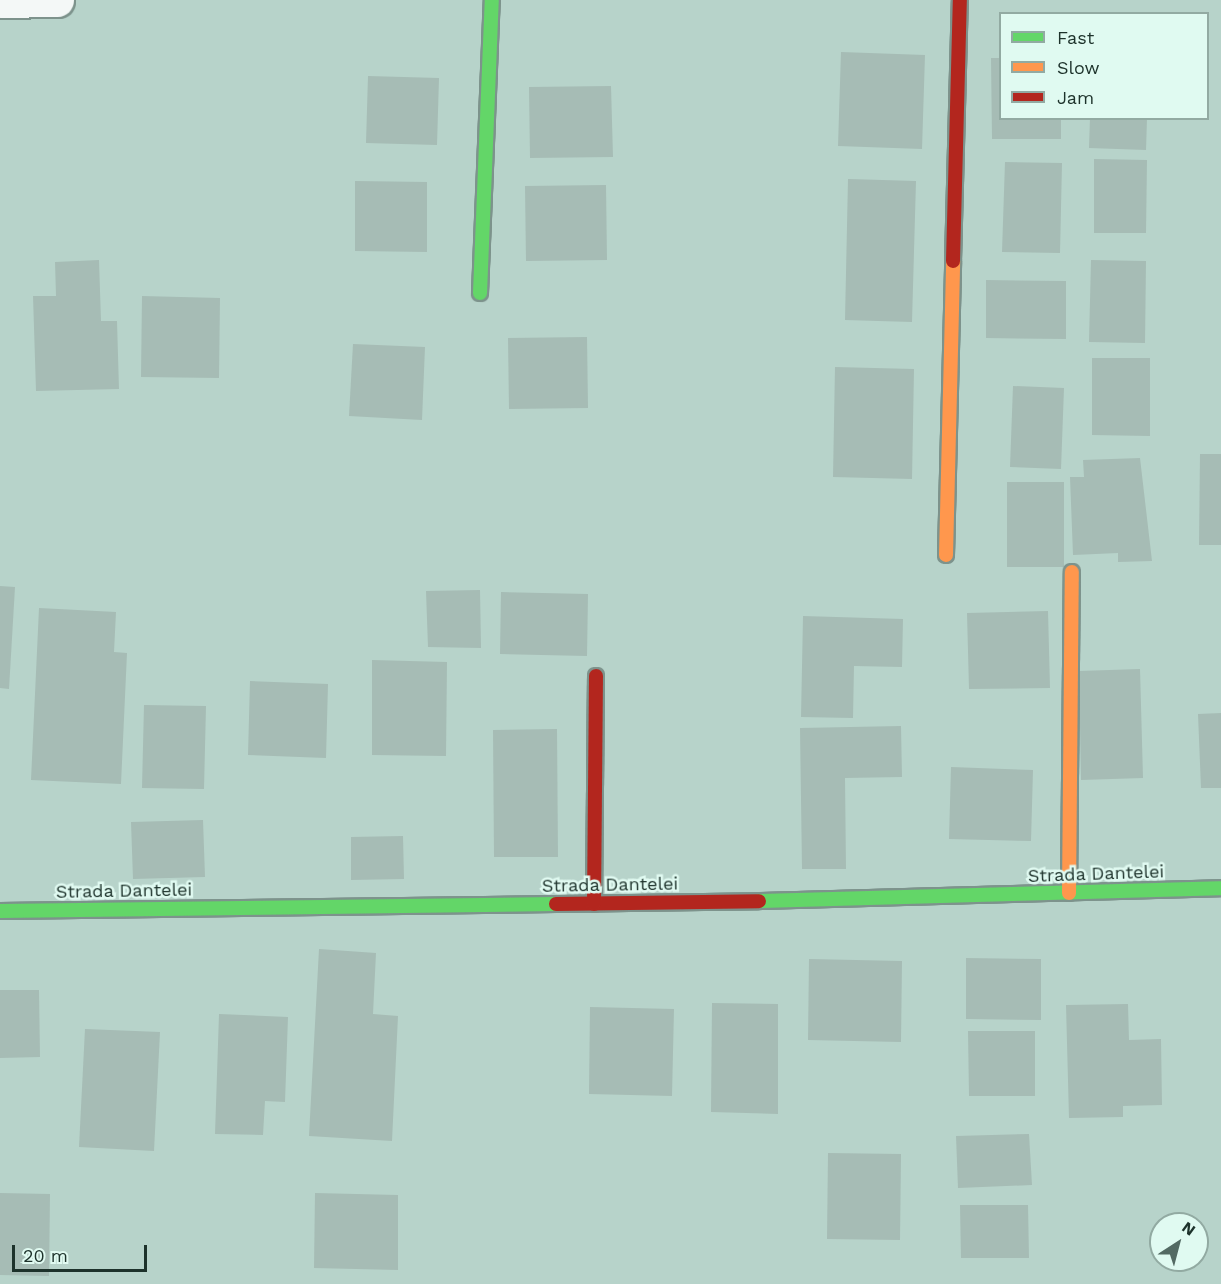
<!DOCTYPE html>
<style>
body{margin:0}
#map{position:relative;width:1221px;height:1284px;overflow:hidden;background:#b7d3ca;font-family:"Work Sans",sans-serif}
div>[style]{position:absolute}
.building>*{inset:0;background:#a6bcb5}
.roads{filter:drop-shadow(2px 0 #7d938c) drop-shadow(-2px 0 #7d938c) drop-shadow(0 2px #7d938c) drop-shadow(0 -2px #7d938c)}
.street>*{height:33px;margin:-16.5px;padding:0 16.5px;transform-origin:16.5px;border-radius:16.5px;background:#f4f8f7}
.fast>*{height:14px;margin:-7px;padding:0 7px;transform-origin:7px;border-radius:7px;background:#63d668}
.slow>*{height:14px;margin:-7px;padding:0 7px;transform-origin:7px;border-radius:7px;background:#ff974d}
.jam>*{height:14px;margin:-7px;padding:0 7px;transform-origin:7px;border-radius:7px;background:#b3261e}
span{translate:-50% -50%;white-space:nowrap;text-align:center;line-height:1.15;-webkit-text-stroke:5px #e0faf1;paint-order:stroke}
.street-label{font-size:18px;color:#1d322b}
.legend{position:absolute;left:999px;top:12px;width:210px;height:108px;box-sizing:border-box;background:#e0faf1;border:2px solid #92aaa2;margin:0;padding:8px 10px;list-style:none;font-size:18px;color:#1d322b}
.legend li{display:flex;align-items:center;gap:12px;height:30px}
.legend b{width:30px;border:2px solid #92aaa2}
.north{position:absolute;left:1149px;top:1212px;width:60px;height:60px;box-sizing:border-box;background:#e0faf1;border:2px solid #92aaa2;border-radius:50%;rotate:36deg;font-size:16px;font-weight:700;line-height:24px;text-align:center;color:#1d322b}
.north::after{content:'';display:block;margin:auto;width:21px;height:27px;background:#536a63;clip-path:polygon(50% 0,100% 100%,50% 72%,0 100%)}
.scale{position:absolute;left:12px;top:1245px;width:135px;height:27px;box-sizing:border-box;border:3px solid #1d322b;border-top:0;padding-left:8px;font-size:18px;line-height:21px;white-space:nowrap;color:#1d322b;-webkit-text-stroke:4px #e0faf1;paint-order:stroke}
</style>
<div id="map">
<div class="building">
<i style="clip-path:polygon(841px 52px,925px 55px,922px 149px,838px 146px)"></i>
<i style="clip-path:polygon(991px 58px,1000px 58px,1000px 118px,1061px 118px,1061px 139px,992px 139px)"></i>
<i style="clip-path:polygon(368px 76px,439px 78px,437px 145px,366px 143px)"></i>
<i style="clip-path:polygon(611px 86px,613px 157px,530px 158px,529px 87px)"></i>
<i style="clip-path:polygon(1090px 118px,1147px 118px,1146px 150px,1089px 148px)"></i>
<i style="clip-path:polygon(1094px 159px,1147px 160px,1146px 233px,1094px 233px)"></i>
<i style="clip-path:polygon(1005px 162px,1062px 163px,1060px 253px,1002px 252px)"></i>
<i style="clip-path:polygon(848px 179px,916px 181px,912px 322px,845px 320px)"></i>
<i style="clip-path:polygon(355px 181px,427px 182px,427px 252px,355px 251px)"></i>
<i style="clip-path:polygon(606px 185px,607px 260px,526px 261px,525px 186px)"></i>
<i style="clip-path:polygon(99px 260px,101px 321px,117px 321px,119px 389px,36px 391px,33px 296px,56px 296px,55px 262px)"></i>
<i style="clip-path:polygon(1091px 260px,1146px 261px,1145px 343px,1089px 342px)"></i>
<i style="clip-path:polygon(986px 280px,1066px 281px,1066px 339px,986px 338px)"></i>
<i style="clip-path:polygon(142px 296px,220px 298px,219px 378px,141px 377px)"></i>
<i style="clip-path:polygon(587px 337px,588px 408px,509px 409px,508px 338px)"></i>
<i style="clip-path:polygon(353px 344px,425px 347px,422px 420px,349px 416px)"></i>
<i style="clip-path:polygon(1092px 358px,1150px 358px,1150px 436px,1092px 435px)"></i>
<i style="clip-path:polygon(835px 367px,914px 369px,912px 479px,833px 477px)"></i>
<i style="clip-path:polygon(1013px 386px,1064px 388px,1061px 469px,1010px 467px)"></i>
<i style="clip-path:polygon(1200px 454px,1221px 454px,1221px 545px,1199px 545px)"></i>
<i style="clip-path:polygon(1140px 458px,1152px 561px,1118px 562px,1118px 553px,1073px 555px,1070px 477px,1084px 477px,1083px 460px)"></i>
<i style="clip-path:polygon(1007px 482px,1064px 482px,1064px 567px,1007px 567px)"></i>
<i style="clip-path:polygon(0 586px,15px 587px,9px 689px,0 688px)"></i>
<i style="clip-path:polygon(480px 590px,481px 648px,428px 647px,426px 591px)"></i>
<i style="clip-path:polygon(501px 592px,588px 594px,587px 656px,500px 654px)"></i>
<i style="clip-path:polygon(39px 608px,116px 612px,114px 652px,127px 653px,121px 784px,31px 780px)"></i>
<i style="clip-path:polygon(1048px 611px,1050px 688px,969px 689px,967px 613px)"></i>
<i style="clip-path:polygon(803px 616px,903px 619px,902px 667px,854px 666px,853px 718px,801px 717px)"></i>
<i style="clip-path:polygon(372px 660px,447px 662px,446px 756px,372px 755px)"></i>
<i style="clip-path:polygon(1140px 669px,1143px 778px,1081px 780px,1079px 671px)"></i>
<i style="clip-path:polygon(250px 681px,328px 684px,326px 758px,248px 755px)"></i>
<i style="clip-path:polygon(144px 705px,206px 706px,204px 789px,142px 788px)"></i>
<i style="clip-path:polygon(1221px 713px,1221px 788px,1201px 788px,1198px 714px)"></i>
<i style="clip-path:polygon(901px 726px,902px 777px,845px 778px,846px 869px,802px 869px,800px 728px)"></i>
<i style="clip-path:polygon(557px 729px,558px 857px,494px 857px,493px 730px)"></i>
<i style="clip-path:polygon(951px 767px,1033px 770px,1031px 841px,949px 839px)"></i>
<i style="clip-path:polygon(203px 820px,205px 877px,133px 879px,131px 822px)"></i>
<i style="clip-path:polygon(403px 836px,404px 879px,351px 880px,351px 837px)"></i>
<i style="clip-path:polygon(319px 949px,376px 953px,373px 1014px,398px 1016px,392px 1141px,309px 1136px)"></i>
<i style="clip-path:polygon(966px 958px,1041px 959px,1041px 1020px,966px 1019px)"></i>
<i style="clip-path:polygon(809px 959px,902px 961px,901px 1042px,808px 1040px)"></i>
<i style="clip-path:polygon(0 990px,39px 990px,40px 1057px,0 1058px)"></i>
<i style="clip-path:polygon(712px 1003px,778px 1004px,778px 1114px,711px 1112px)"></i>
<i style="clip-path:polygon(1128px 1004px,1129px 1040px,1161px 1039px,1162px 1105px,1123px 1106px,1123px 1117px,1069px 1118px,1066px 1005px)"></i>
<i style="clip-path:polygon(590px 1007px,674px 1009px,672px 1096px,589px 1094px)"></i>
<i style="clip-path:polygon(219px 1014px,288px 1017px,285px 1102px,265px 1101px,263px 1135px,215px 1134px)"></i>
<i style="clip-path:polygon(85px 1029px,160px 1032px,154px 1151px,79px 1147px)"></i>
<i style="clip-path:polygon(968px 1031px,1035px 1031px,1035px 1096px,969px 1096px)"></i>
<i style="clip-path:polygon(1029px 1134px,1032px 1185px,958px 1188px,956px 1136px)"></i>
<i style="clip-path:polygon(828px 1153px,901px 1154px,900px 1240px,827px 1239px)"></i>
<i style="clip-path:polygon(0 1193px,50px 1194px,49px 1276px,0 1275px)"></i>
<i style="clip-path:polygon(315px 1193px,398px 1195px,398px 1270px,314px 1268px)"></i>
<i style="clip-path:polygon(960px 1205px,1028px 1205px,1029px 1258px,961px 1258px)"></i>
</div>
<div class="roads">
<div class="street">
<i style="left:0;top:1px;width:57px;rotate:-1deg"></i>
</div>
<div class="fast">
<i style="left:480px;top:293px;width:293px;rotate:-87.7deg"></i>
<i style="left:759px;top:901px;width:462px;rotate:-1.6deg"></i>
<i style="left:0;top:911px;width:556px;rotate:-0.72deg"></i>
</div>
<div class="slow">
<i style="left:946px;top:555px;width:294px;rotate:-88.6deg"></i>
<i style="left:1069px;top:893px;width:321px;rotate:-89.5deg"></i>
</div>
<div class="jam">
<i style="left:953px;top:261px;width:261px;rotate:-88.5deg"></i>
<i style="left:556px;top:904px;width:203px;rotate:-0.8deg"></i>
<i style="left:594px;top:904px;width:228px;rotate:-89.5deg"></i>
</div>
</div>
<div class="street-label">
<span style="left:1096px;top:874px;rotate:-2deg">Strada Dantelei</span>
<span style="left:610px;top:885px;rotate:-1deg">Strada Dantelei</span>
<span style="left:124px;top:891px;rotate:-1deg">Strada Dantelei</span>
</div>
<ul class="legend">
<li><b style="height:8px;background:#63d668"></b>Fast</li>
<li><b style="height:8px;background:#ff974d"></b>Slow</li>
<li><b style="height:8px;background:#b3261e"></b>Jam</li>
</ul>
<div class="north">N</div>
<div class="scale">20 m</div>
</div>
